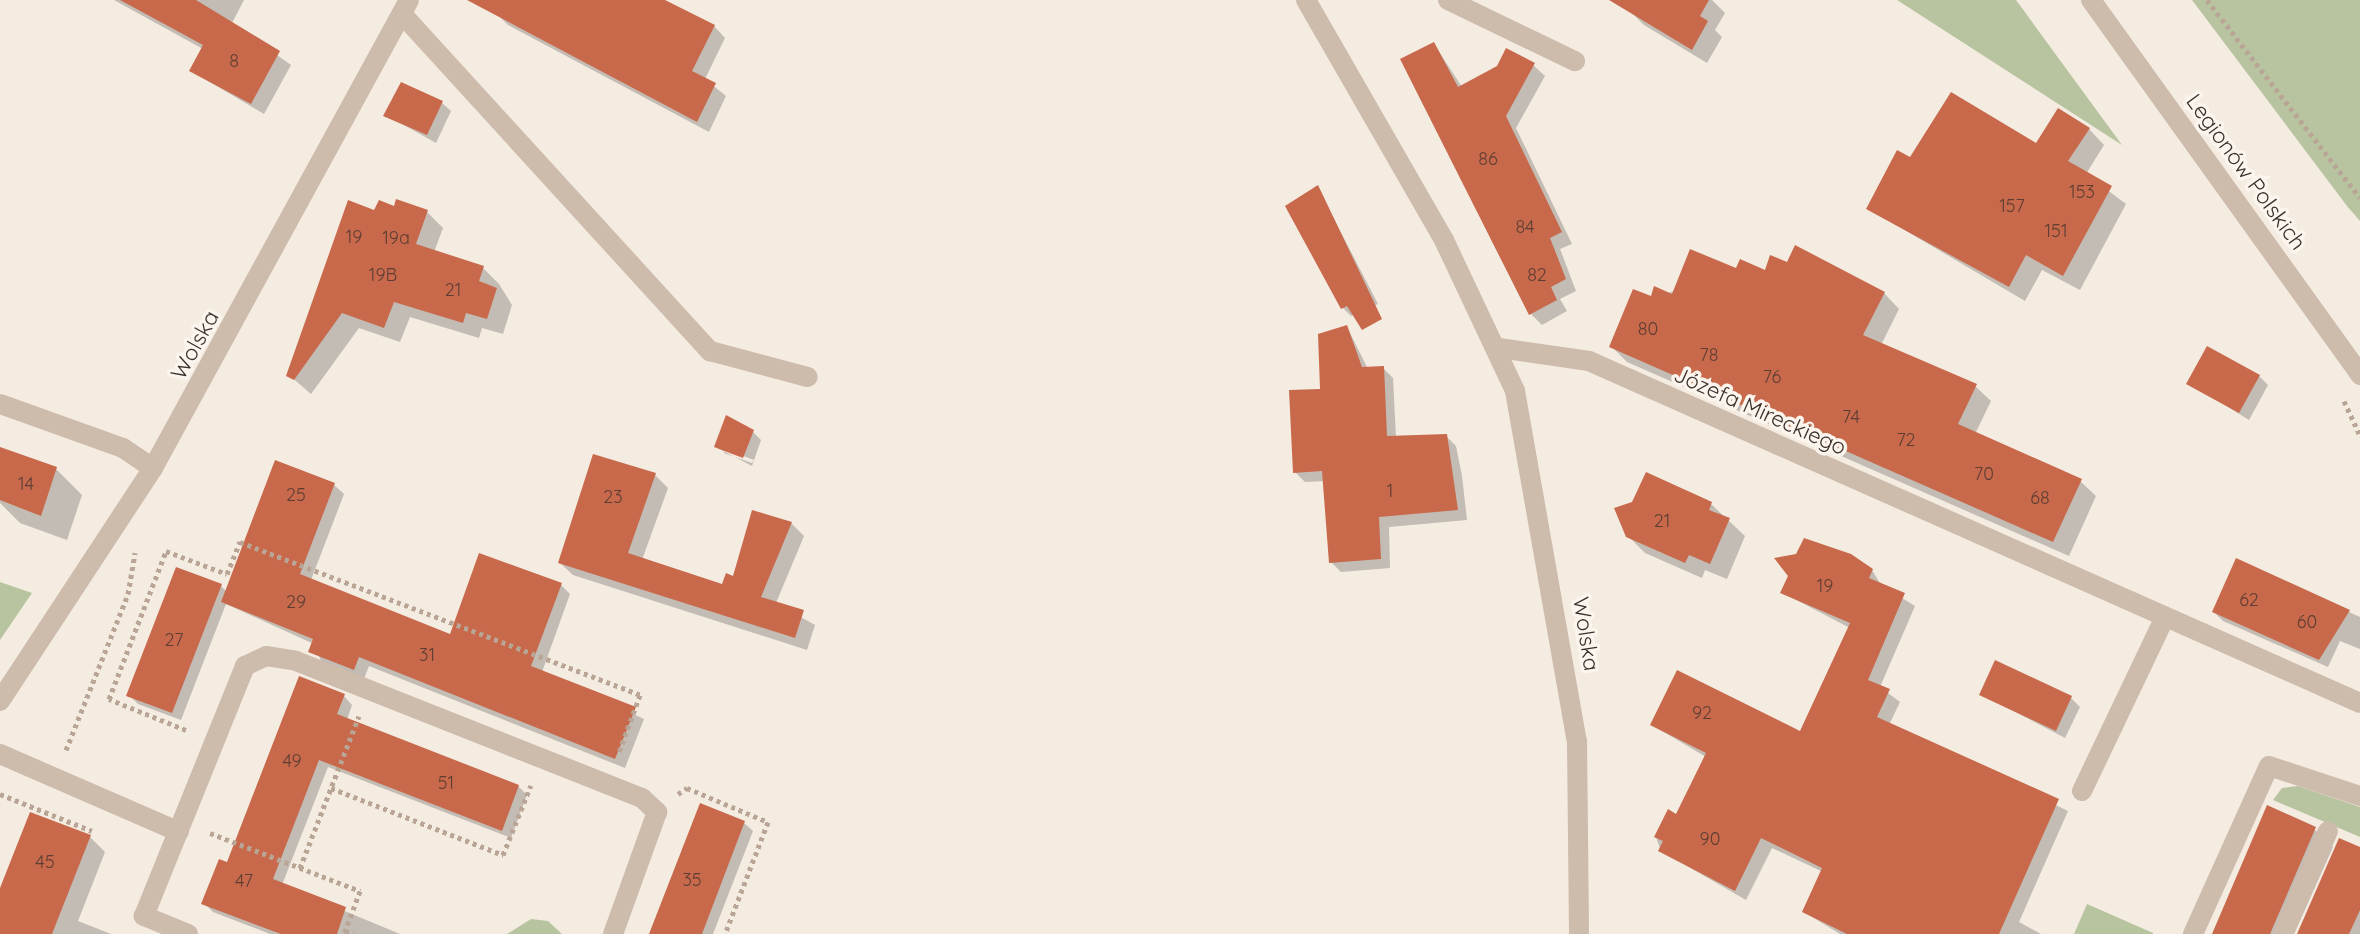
<!DOCTYPE html>
<meta charset="utf-8">
<style>
body{margin:0}
#map{position:relative;width:2360px;height:934px;overflow:hidden;background:#f4ebe1;font-family:Quicksand,sans-serif}
div>[style]{position:absolute}
.green>*{inset:0;background:#b8c4a0}
.shadow>*{inset:0;background:#0003}
.building>*{inset:0;background:#c8694b}
.path>*{height:5px;margin-top:-2.5px;transform-origin:0;background:repeating-linear-gradient(90deg,#b9a596 0 4px,transparent 0 8px)}
.service>*{height:20px;margin:-10px;padding:0 10px;transform-origin:10px;border-radius:10px;background:#cdbbac}
.minor>*{height:20px;margin:-10px;padding:0 10px;transform-origin:10px;border-radius:10px;background:#cdbbac}
.tertiary>*{height:20px;margin:-10px;padding:0 10px;transform-origin:10px;border-radius:10px;background:#cdbbac}
span{translate:-50% -50%;white-space:nowrap;text-align:center;line-height:1.15;-webkit-text-stroke:7px #fbf5ee;paint-order:stroke}
.number-label{font-size:18px;color:#5e3e33}
.number-label span{-webkit-text-stroke-width:0}
.street-label{font-size:22px;color:#3b302b}
</style>
<div id="map">
<div class="green">
<i style="clip-path:polygon(1897px 0,2016px 0,2122px 145px)"></i>
<i style="clip-path:polygon(2192px 0,2360px 0,2360px 221px,2347px 206px)"></i>
<i style="clip-path:polygon(0 582px,32px 593px,0 640px)"></i>
<i style="clip-path:polygon(2298px 786px,2360px 807px,2360px 837px,2273px 800px,2282px 788px)"></i>
<i style="clip-path:polygon(2087px 904px,2153px 933px,2153px 934px,2074px 934px)"></i>
<i style="clip-path:polygon(531px 919px,548px 921px,562px 934px,507px 934px)"></i>
</div>
<div class="shadow">
<i style="clip-path:polygon(114px 0,244px 0,232px 23px,291px 65px,264px 114px,191px 71px,203px 49px)"></i>
<i style="clip-path:polygon(504px 0,660px 0,714px 26px,725px 38px,705px 79px,726px 96px,709px 132px,508px 25px,497px 14px)"></i>
<i style="clip-path:polygon(1635px 0,1712px 0,1725px 13px,1715px 30px,1722px 37px,1707px 63px,1644px 25px,1629px 10px)"></i>
<i style="clip-path:polygon(1434px 44px,1462px 87px,1533px 65px,1545px 76px,1516px 128px,1572px 244px,1560px 249px,1576px 291px,1560px 299px,1567px 311px,1542px 325px,1531px 314px)"></i>
<i style="clip-path:polygon(442px 103px,451px 111px,436px 143px,386px 115px)"></i>
<i style="clip-path:polygon(2089px 129px,2104px 145px,2086px 174px,2126px 204px,2080px 290px,2042px 270px,2025px 301px,1869px 209px,1911px 160px,2037px 145px)"></i>
<i style="clip-path:polygon(1318px 188px,1378px 304px,1351px 316px,1343px 308px)"></i>
<i style="clip-path:polygon(395px 209px,427px 212px,443px 228px,434px 252px,483px 268px,499px 284px,512px 305px,503px 334px,482px 328px,479px 338px,410px 317px,400px 342px,359px 328px,311px 394px,289px 375px,375px 213px)"></i>
<i style="clip-path:polygon(1738px 271px,1884px 293px,1899px 309px,1881px 345px,1975px 386px,1991px 401px,1975px 434px,2080px 481px,2096px 496px,2069px 556px,1627px 362px,1611px 346px,1652px 298px)"></i>
<i style="clip-path:polygon(1347px 327px,1368px 369px,1383px 368px,1393px 378px,1396px 438px,1446px 436px,1456px 446px,1462px 476px,1467px 520px,1389px 527px,1390px 568px,1341px 572px,1331px 562px,1325px 481px,1305px 482px,1295px 472px)"></i>
<i style="clip-path:polygon(2259px 376px,2268px 385px,2249px 420px,2189px 383px)"></i>
<i style="clip-path:polygon(evenodd,752px 431px,761px 440px,752px 466px,716px 447px,752px 431px,724px 449px,754px 460px,752px 463px,724px 453px,724px 449px)"></i>
<i style="clip-path:polygon(0 454px,56px 469px,82px 495px,67px 540px,20px 523px,0 503px)"></i>
<i style="clip-path:polygon(655px 475px,668px 488px,642px 560px,724px 586px,791px 523px,804px 536px,776px 603px,815px 625px,807px 650px,573px 575px,560px 563px)"></i>
<i style="clip-path:polygon(334px 485px,344px 494px,311px 580px,452px 636px,560px 584px,570px 594px,542px 672px,644px 719px,625px 768px,369px 666px,364px 679px,321px 661px,314px 644px,226px 604px,181px 720px,138px 704px,129px 695px,221px 586px,227px 592px)"></i>
<i style="clip-path:polygon(1711px 504px,1745px 536px,1727px 579px,1705px 570px,1702px 578px,1645px 553px,1628px 536px)"></i>
<i style="clip-path:polygon(1805px 541px,1872px 570px,1881px 585px,1915px 606px,1880px 687px,1900px 702px,1889px 725px,2068px 811px,2019px 922px,2041px 934px,1840px 934px,1804px 912px,1823px 872px,1772px 848px,1746px 900px,1661px 851px,1656px 837px,1677px 816px,1706px 757px,1652px 725px,1801px 734px,1850px 628px,1783px 593px)"></i>
<i style="clip-path:polygon(2237px 561px,2360px 617px,2360px 649px,2340px 641px,2328px 667px,2223px 621px,2214px 612px)"></i>
<i style="clip-path:polygon(1981px 694px,2071px 698px,2080px 707px,2065px 738px)"></i>
<i style="clip-path:polygon(344px 696px,352px 705px,347px 720px,518px 786px,527px 795px,511px 838px,328px 767px,282px 885px,400px 934px,270px 934px,213px 912px,204px 903px)"></i>
<i style="clip-path:polygon(744px 823px,753px 831px,713px 934px,651px 934px)"></i>
<i style="clip-path:polygon(2314px 829px,2333px 847px,2294px 934px,2215px 934px)"></i>
<i style="clip-path:polygon(89px 836px,105px 852px,78px 921px,111px 934px,0 934px,0 891px)"></i>
<i style="clip-path:polygon(2360px 848px,2360px 934px,2299px 934px)"></i>
</div>
<div class="building">
<i style="clip-path:polygon(120px 0,196px 0,280px 51px,251px 104px,189px 71px,203px 45px)"></i>
<i style="clip-path:polygon(467px 0,665px 0,715px 25px,692px 71px,716px 83px,697px 122px)"></i>
<i style="clip-path:polygon(1609px 0,1709px 0,1700px 16px,1708px 21px,1692px 50px)"></i>
<i style="clip-path:polygon(1434px 42px,1458px 87px,1497px 66px,1506px 48px,1535px 63px,1506px 116px,1562px 232px,1550px 238px,1566px 279px,1551px 287px,1557px 300px,1529px 315px,1400px 59px)"></i>
<i style="clip-path:polygon(401px 82px,443px 101px,427px 135px,383px 116px)"></i>
<i style="clip-path:polygon(1951px 92px,2036px 143px,2058px 108px,2090px 128px,2068px 161px,2112px 186px,2063px 276px,2026px 255px,2009px 287px,1866px 209px,1897px 150px,1910px 157px)"></i>
<i style="clip-path:polygon(1318px 185px,1382px 319px,1362px 330px,1347px 306px,1341px 309px,1285px 206px)"></i>
<i style="clip-path:polygon(396px 199px,428px 210px,416px 244px,484px 266px,479px 281px,497px 288px,487px 319px,466px 313px,463px 323px,394px 302px,384px 328px,342px 313px,294px 380px,286px 376px,348px 200px,374px 210px,379px 200px,394px 206px)"></i>
<i style="clip-path:polygon(1795px 245px,1885px 292px,1863px 335px,1977px 384px,1958px 424px,2082px 479px,2053px 542px,1609px 347px,1633px 289px,1651px 296px,1654px 286px,1672px 294px,1690px 249px,1736px 268px,1740px 259px,1765px 270px,1770px 255px,1787px 262px)"></i>
<i style="clip-path:polygon(1347px 325px,1362px 367px,1384px 366px,1387px 436px,1447px 434px,1458px 510px,1379px 517px,1381px 559px,1329px 563px,1322px 471px,1293px 473px,1289px 390px,1320px 389px,1318px 334px)"></i>
<i style="clip-path:polygon(2207px 346px,2260px 375px,2239px 413px,2186px 384px)"></i>
<i style="clip-path:polygon(726px 415px,754px 430px,743px 458px,714px 447px)"></i>
<i style="clip-path:polygon(0 447px,57px 467px,41px 516px,0 500px)"></i>
<i style="clip-path:polygon(593px 454px,656px 473px,628px 553px,722px 584px,726px 573px,733px 576px,752px 510px,792px 522px,761px 597px,804px 610px,795px 638px,558px 563px)"></i>
<i style="clip-path:polygon(275px 460px,335px 483px,300px 574px,450px 634px,479px 553px,562px 583px,531px 666px,636px 707px,615px 759px,359px 657px,354px 670px,308px 652px,313px 639px,221px 602px)"></i>
<i style="clip-path:polygon(1646px 472px,1712px 502px,1709px 510px,1730px 518px,1710px 564px,1689px 555px,1685px 563px,1626px 537px,1614px 508px,1632px 502px)"></i>
<i style="clip-path:polygon(1804px 538px,1851px 554px,1873px 569px,1869px 578px,1905px 593px,1868px 680px,1890px 689px,1877px 717px,2059px 799px,1999px 934px,1847px 934px,1802px 912px,1822px 868px,1761px 838px,1735px 891px,1658px 851px,1663px 841px,1654px 837px,1668px 809px,1676px 814px,1706px 753px,1650px 725px,1677px 670px,1800px 731px,1850px 623px,1780px 593px,1788px 576px,1774px 558px,1796px 554px)"></i>
<i style="clip-path:polygon(2236px 558px,2350px 610px,2319px 660px,2212px 612px)"></i>
<i style="clip-path:polygon(176px 567px,222px 584px,172px 713px,126px 696px)"></i>
<i style="clip-path:polygon(1995px 660px,2072px 696px,2056px 731px,1979px 695px)"></i>
<i style="clip-path:polygon(299px 676px,345px 694px,337px 714px,519px 785px,502px 831px,319px 760px,273px 879px,346px 907px,337px 934px,281px 934px,201px 904px,219px 859px,227px 862px)"></i>
<i style="clip-path:polygon(700px 803px,745px 821px,702px 934px,649px 934px)"></i>
<i style="clip-path:polygon(2267px 805px,2316px 827px,2270px 934px,2212px 934px)"></i>
<i style="clip-path:polygon(30px 812px,91px 835px,52px 934px,0 934px,0 888px)"></i>
<i style="clip-path:polygon(2339px 838px,2360px 847px,2360px 910px,2349px 934px,2297px 934px)"></i>
</div>
<div class="path">
<i style="left:2207px;top:0;width:250px;rotate:52.3deg"></i>
<i style="left:2344px;top:401px;width:38px;rotate:65deg"></i>
<i style="left:186px;top:730px;width:83px;rotate:-158.1deg"></i>
<i style="left:109px;top:699px;width:159px;rotate:-68.9deg"></i>
<i style="left:166px;top:551px;width:65px;rotate:20.7deg"></i>
<i style="left:227px;top:574px;width:35px;rotate:-68deg"></i>
<i style="left:240px;top:542px;width:428px;rotate:20.9deg"></i>
<i style="left:640px;top:695px;width:64px;rotate:110.1deg"></i>
<i style="left:66px;top:750px;width:168px;rotate:-68.3deg"></i>
<i style="left:128px;top:594px;width:42px;rotate:-80.3deg"></i>
<i style="left:331px;top:788px;width:185px;rotate:21.3deg"></i>
<i style="left:503px;top:855px;width:75px;rotate:-68.2deg"></i>
<i style="left:0;top:794px;width:99px;rotate:21.9deg"></i>
<i style="left:678px;top:794px;width:11px;rotate:-34deg"></i>
<i style="left:687px;top:788px;width:88px;rotate:22.8deg"></i>
<i style="left:768px;top:822px;width:120px;rotate:111deg"></i>
<i style="left:210px;top:833px;width:161px;rotate:21.1deg"></i>
<i style="left:360px;top:891px;width:46px;rotate:110.4deg"></i>
<i style="left:300px;top:868px;width:163px;rotate:-68.8deg"></i>
<i style="left:345px;top:931px;width:9px;rotate:18deg"></i>
</div>
<div class="service">
<i style="left:1448px;top:0;width:141px;rotate:25.7deg"></i>
<i style="left:402px;top:14px;width:457px;rotate:47.6deg"></i>
<i style="left:710px;top:351px;width:101px;rotate:14.9deg"></i>
<i style="left:0;top:404px;width:131px;rotate:19.7deg"></i>
<i style="left:123px;top:448px;width:36px;rotate:34deg"></i>
<i style="left:2082px;top:791px;width:193px;rotate:-64.5deg"></i>
<i style="left:2193px;top:934px;width:184px;rotate:-65.7deg"></i>
<i style="left:2269px;top:766px;width:96px;rotate:18.2deg"></i>
<i style="left:2283px;top:934px;width:112px;rotate:-66.4deg"></i>
</div>
<div class="minor">
<i style="left:1306px;top:0;width:277px;rotate:60.1deg"></i>
<i style="left:1444px;top:240px;width:167px;rotate:64.8deg"></i>
<i style="left:1515px;top:391px;width:355px;rotate:80deg"></i>
<i style="left:1577px;top:741px;width:193px;rotate:89.4deg"></i>
<i style="left:1499px;top:348px;width:91px;rotate:8.2deg"></i>
<i style="left:1589px;top:361px;width:843px;rotate:23.92deg"></i>
<i style="left:0;top:701px;width:279px;rotate:-56.7deg"></i>
<i style="left:153px;top:468px;width:533px;rotate:-61.32deg"></i>
<i style="left:0;top:754px;width:195px;rotate:23.5deg"></i>
<i style="left:188px;top:934px;width:48px;rotate:-157.8deg"></i>
<i style="left:144px;top:916px;width:270px;rotate:-68deg"></i>
<i style="left:245px;top:666px;width:23px;rotate:-25deg"></i>
<i style="left:266px;top:656px;width:30px;rotate:9deg"></i>
<i style="left:296px;top:661px;width:372px;rotate:21.6deg"></i>
<i style="left:642px;top:798px;width:21px;rotate:43deg"></i>
<i style="left:657px;top:812px;width:130px;rotate:109.8deg"></i>
</div>
<div class="tertiary">
<i style="left:2091px;top:0;width:462px;rotate:54.3deg"></i>
</div>
<div class="number-label">
<span style="left:234px;top:61px">8</span>
<span style="left:1488px;top:159px">86</span>
<span style="left:2082px;top:192px">153</span>
<span style="left:2012px;top:206px">157</span>
<span style="left:1525px;top:227px">84</span>
<span style="left:2056px;top:231px">151</span>
<span style="left:354px;top:237px">19</span>
<span style="left:396px;top:238px">19a</span>
<span style="left:383px;top:275px">19B</span>
<span style="left:1537px;top:275px">82</span>
<span style="left:453px;top:290px">21</span>
<span style="left:1648px;top:329px">80</span>
<span style="left:1709px;top:355px">78</span>
<span style="left:1772px;top:377px">76</span>
<span style="left:1851px;top:417px">74</span>
<span style="left:1906px;top:440px">72</span>
<span style="left:1984px;top:474px">70</span>
<span style="left:26px;top:484px">14</span>
<span style="left:1390px;top:491px">1</span>
<span style="left:296px;top:495px">25</span>
<span style="left:613px;top:497px">23</span>
<span style="left:2040px;top:498px">68</span>
<span style="left:1662px;top:521px">21</span>
<span style="left:1825px;top:586px">19</span>
<span style="left:2249px;top:600px">62</span>
<span style="left:296px;top:602px">29</span>
<span style="left:2307px;top:622px">60</span>
<span style="left:174px;top:640px">27</span>
<span style="left:427px;top:655px">31</span>
<span style="left:1702px;top:713px">92</span>
<span style="left:292px;top:761px">49</span>
<span style="left:446px;top:783px">51</span>
<span style="left:1710px;top:839px">90</span>
<span style="left:45px;top:862px">45</span>
<span style="left:692px;top:880px">35</span>
<span style="left:244px;top:881px">47</span>
</div>
<div class="street-label">
<span style="left:2246px;top:172px;rotate:54deg">Legionów Polskich</span>
<span style="left:195px;top:345px;rotate:-61deg">Wolska</span>
<span style="left:1760px;top:411px;rotate:24deg">Józefa Mireckiego</span>
<span style="left:1586px;top:634px;rotate:81deg">Wolska</span>
</div>
</div>
